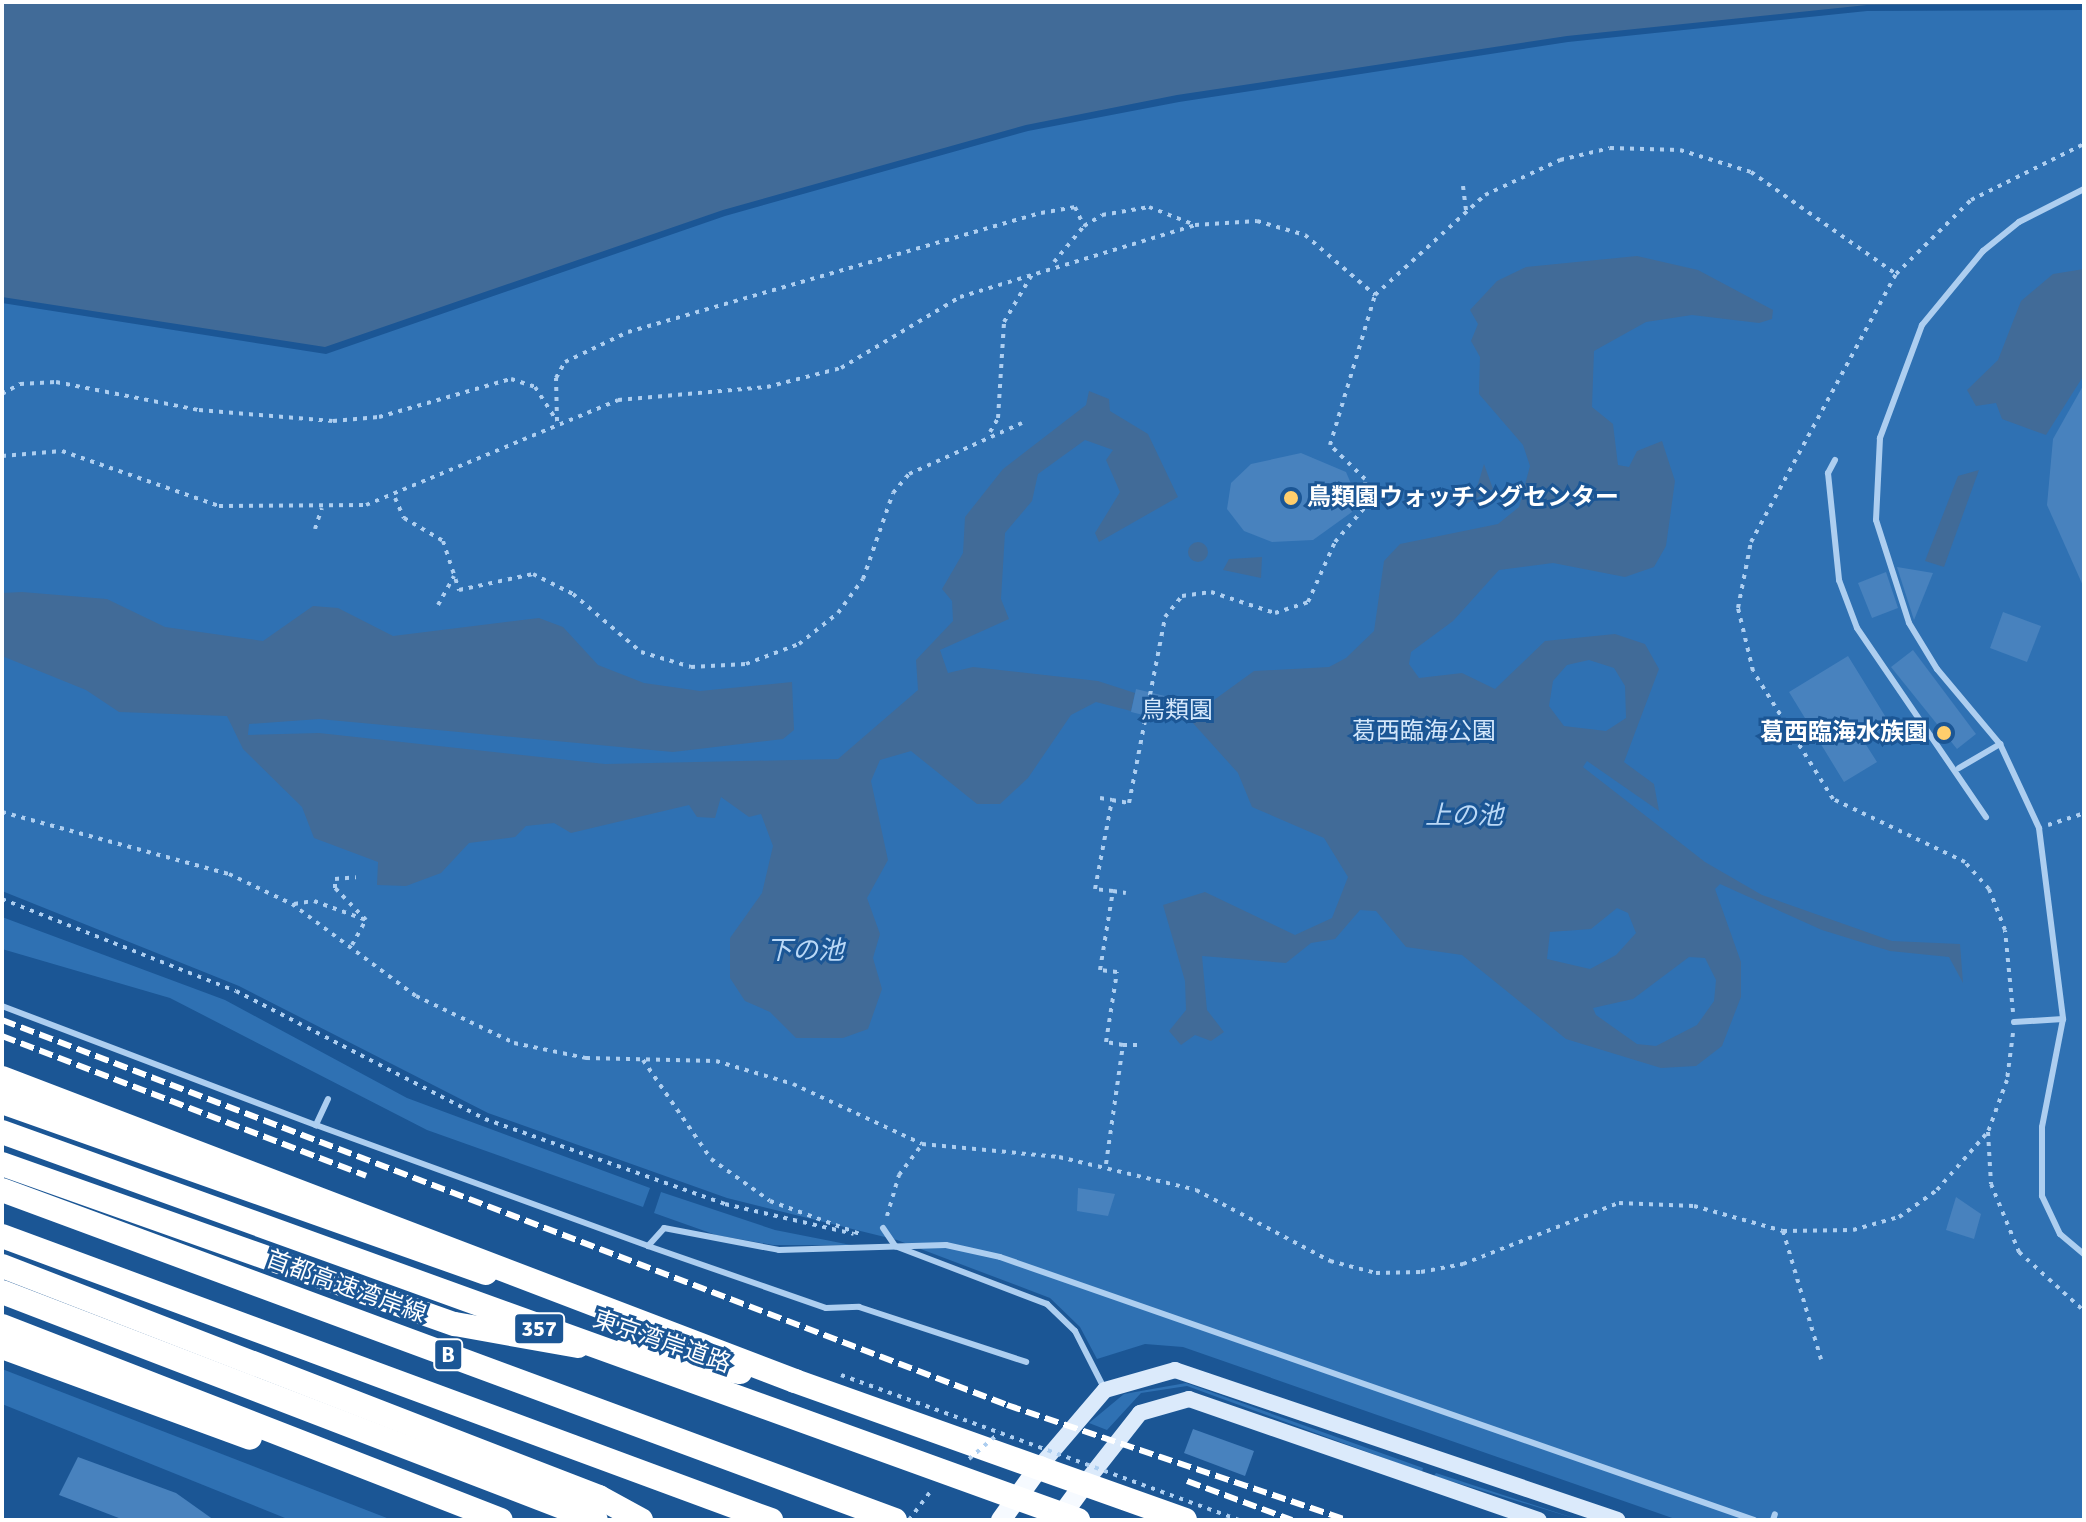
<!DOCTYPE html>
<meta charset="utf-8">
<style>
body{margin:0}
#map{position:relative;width:2086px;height:1522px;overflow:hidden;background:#1b5695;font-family:Signika,"Noto Sans JP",sans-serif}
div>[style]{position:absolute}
.green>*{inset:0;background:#2f71b3}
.water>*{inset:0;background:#416b98}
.round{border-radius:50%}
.building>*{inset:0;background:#4882be}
.path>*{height:4px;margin-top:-2px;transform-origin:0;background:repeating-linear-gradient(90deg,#adcef0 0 4px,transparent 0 10px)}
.lane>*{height:6px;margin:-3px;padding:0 3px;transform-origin:3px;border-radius:3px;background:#adcef0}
.secondary>*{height:16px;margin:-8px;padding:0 8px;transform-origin:8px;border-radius:8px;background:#dbeafb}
.primary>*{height:20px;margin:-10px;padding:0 10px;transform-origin:10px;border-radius:10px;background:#f6faff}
.highway>*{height:24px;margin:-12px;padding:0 12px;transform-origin:12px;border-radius:12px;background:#fff}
.rail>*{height:6px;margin-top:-3px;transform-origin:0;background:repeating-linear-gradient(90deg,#fff 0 14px,transparent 0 20px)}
.path-bridge>*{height:4px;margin-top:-2px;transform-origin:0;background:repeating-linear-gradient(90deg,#adcef0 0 4px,transparent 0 10px)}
.highway-bridge>*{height:24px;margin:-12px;padding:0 12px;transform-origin:12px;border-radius:12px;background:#fff}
.dots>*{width:22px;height:22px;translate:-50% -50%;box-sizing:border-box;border:4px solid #1b5695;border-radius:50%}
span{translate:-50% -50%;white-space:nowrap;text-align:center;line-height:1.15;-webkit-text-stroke:6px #1b5695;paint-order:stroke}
.shield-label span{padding:2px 6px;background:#1b5695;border:2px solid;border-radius:6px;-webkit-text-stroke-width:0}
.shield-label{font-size:22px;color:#fff;font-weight:700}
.poi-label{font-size:24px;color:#fff;font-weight:700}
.left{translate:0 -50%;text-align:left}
.right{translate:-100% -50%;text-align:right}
.park-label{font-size:24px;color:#d4e7fb}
.street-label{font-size:24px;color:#fff}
.water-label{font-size:26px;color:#bad8f6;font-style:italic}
.frame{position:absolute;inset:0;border:4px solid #fff;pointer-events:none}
</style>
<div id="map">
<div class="green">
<i style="clip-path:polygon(2084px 10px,2084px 1520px,1678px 1520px,1183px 1347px,1145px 1344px,1097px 1359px,1080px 1327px,1050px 1298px,897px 1240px,727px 1198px,488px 1113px,239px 986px,2px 891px,2px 303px,326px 354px,725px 216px,1028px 131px,1179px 102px,1568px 42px,1867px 11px)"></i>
<i style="clip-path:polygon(2px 917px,225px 1000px,407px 1098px,650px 1188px,643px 1207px,427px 1130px,170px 998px,2px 949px)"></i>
<i style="clip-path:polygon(661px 1192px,775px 1230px,851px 1245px,773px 1245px,716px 1235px,654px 1213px)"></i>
<i style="clip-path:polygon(2px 1369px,392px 1520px,290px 1520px,2px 1404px)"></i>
<i style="clip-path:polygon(1186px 1383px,1423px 1468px,1422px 1472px,1187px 1386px,1141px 1393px,1107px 1430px,1089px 1423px,1124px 1394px)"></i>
<i style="clip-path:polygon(1436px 1473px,1580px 1520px,1434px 1476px)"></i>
</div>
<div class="water">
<i style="clip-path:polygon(2px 2px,2084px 2px,2084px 4px,1867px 5px,1567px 36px,1177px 95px,1026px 125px,723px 210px,325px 347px,2px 297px)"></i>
<i style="clip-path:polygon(evenodd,1637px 256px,1698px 270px,1773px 310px,1772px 319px,1759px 323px,1692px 315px,1646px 322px,1594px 351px,1592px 407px,1613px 424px,1618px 465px,1629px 467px,1637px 451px,1662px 441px,1675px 481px,1666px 546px,1654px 567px,1625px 577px,1553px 563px,1499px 570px,1453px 621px,1411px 652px,1409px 664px,1419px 678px,1462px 673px,1495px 689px,1545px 641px,1615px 634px,1645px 644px,1659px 669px,1624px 762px,1654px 784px,1659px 811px,1587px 761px,1583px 767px,1705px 862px,1762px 895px,1892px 941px,1960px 944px,1963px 983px,1949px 957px,1890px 951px,1822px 930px,1720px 884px,1715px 889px,1741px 962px,1741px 997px,1722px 1046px,1696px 1066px,1661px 1068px,1566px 1039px,1462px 955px,1406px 947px,1376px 911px,1360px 910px,1335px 939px,1311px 943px,1286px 963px,1202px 956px,1207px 1010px,1224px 1032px,1211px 1041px,1195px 1035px,1181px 1045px,1169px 1031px,1186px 1010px,1185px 981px,1163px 905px,1205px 892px,1295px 935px,1332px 918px,1348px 877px,1324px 838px,1252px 807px,1238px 773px,1192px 722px,1165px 717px,1169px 698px,1214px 700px,1254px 671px,1329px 667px,1346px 658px,1374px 631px,1384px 561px,1400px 544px,1498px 524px,1519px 507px,1530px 466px,1523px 445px,1479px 394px,1480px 357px,1471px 341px,1478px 324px,1470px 310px,1497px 281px,1526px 267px,1637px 256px,1589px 660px,1614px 668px,1625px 686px,1626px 718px,1606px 731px,1564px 726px,1549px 706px,1553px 681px,1567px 665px,1589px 660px,1637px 256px,1617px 908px,1628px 913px,1636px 933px,1616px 955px,1590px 969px,1547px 959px,1550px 932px,1591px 929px,1617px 908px,1637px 256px,1689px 957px,1705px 958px,1716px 980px,1714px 1001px,1697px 1025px,1656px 1046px,1637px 1044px,1596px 1015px,1593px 1008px,1633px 999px,1689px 957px)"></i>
<i style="clip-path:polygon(2084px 269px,2084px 375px,2046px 435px,2002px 419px,1996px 403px,1976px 406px,1967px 390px,1998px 360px,2021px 301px,2053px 274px)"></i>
<i style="clip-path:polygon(1089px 391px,1109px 399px,1110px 411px,1148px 434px,1178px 497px,1099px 542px,1095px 533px,1120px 492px,1106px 460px,1113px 450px,1085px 440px,1038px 474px,1032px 501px,1005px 533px,1001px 599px,1009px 619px,940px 650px,948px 673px,973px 667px,1098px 681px,1135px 693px,1131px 711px,1096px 702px,1071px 715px,1028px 778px,1000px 804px,977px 804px,911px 751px,880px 760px,871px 781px,888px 860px,867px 898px,880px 934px,873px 958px,882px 989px,868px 1029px,843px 1038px,796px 1038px,770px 1012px,745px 1001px,730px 978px,730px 938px,762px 893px,773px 846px,761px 814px,749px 817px,721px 797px,715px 818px,697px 817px,689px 805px,571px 833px,554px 823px,526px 826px,515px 837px,469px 843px,441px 873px,406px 886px,377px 885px,378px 862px,314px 838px,302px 807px,243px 749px,227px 716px,119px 712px,86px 690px,2px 656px,2px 593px,22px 592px,107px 599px,165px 627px,263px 641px,313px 606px,338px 608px,393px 636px,539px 618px,563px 627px,598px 665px,644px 683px,700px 691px,792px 682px,794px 730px,783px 739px,673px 752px,319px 719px,249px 724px,248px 735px,319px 733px,605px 764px,838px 759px,918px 690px,916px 660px,953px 621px,952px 601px,942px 589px,963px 553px,965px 517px,1003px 469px,1086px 405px)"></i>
<i style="clip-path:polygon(1484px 464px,1493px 489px,1464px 505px,1478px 484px)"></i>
<i style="clip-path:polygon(1979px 470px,1944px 567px,1925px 561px,1958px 476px)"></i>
<i class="round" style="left:1188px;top:542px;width:20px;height:20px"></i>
<i style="clip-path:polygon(1262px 557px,1261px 578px,1223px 570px,1229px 559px)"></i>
</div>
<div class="building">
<i style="clip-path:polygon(2084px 384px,2084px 588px,2047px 505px,2053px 439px)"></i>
<i style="clip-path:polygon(1301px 453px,1346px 472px,1355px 493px,1352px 512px,1313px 540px,1272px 542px,1244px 531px,1227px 509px,1231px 483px,1251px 464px)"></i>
<i style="clip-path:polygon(1897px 567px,1933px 573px,1914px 620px)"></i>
<i style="clip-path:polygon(1886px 572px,1898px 608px,1872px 618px,1858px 583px)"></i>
<i style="clip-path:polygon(2003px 612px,2041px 626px,2027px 662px,1990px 648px)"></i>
<i style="clip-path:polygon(1913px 650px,1976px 734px,1957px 749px,1891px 667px)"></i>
<i style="clip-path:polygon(1848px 656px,1890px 724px,1863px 740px,1877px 762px,1844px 782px,1789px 692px)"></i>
<i style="clip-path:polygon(1136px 689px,1169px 697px,1164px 720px,1131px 712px)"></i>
<i style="clip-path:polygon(1078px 1188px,1115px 1194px,1108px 1216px,1077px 1211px)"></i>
<i style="clip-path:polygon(1956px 1197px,1981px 1214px,1974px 1239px,1946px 1230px)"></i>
<i style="clip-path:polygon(1193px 1429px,1254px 1451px,1245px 1476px,1184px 1453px)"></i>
<i style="clip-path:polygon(78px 1457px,176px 1493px,214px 1520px,124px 1520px,59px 1495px)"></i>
</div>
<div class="path">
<i style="left:1463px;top:186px;width:25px;rotate:83deg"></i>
<i style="left:1054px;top:262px;width:47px;rotate:-50.2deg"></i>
<i style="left:2px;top:394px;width:21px;rotate:-29deg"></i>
<i style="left:20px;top:384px;width:36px;rotate:-3deg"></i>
<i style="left:56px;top:382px;width:146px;rotate:11.1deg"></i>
<i style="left:199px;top:410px;width:134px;rotate:4.7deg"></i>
<i style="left:333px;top:421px;width:46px;rotate:-5deg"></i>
<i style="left:379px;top:417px;width:137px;rotate:-16.1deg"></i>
<i style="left:511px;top:379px;width:25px;rotate:18deg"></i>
<i style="left:535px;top:387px;width:40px;rotate:57.1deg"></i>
<i style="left:557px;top:421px;width:43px;rotate:-91.3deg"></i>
<i style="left:556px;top:378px;width:18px;rotate:-61deg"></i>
<i style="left:565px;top:362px;width:70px;rotate:-25.5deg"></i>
<i style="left:628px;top:332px;width:430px;rotate:-16.1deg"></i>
<i style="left:1041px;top:213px;width:35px;rotate:-10deg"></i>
<i style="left:1075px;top:207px;width:21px;rotate:65deg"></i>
<i style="left:1084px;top:226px;width:21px;rotate:-31deg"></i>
<i style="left:1102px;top:215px;width:48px;rotate:-9.7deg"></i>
<i style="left:1149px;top:207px;width:49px;rotate:21.4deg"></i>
<i style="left:990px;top:432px;width:16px;rotate:-60deg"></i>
<i style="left:998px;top:418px;width:96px;rotate:-86.4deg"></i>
<i style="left:1004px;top:322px;width:59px;rotate:-59.5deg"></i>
<i style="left:2px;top:456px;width:60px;rotate:-4.8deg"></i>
<i style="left:62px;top:451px;width:166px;rotate:19.3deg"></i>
<i style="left:219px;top:506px;width:147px;rotate:-0.4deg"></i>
<i style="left:366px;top:505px;width:273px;rotate:-22.6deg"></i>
<i style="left:618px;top:400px;width:150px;rotate:-5deg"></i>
<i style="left:767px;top:387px;width:76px;rotate:-14.4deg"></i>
<i style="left:841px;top:368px;width:139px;rotate:-30.8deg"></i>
<i style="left:960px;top:297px;width:246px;rotate:-17deg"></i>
<i style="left:1195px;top:225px;width:62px;rotate:-3.7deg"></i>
<i style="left:1257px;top:221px;width:50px;rotate:16.3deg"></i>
<i style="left:1305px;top:235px;width:92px;rotate:40.6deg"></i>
<i style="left:395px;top:498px;width:22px;rotate:66deg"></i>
<i style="left:404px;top:518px;width:45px;rotate:30.5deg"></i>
<i style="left:443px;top:541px;width:52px;rotate:71.9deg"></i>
<i style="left:459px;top:590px;width:76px;rotate:-12.2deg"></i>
<i style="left:533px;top:574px;width:45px;rotate:26.6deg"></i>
<i style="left:573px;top:594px;width:89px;rotate:40.5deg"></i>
<i style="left:641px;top:652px;width:52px;rotate:16.7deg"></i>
<i style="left:691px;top:667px;width:55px;rotate:-3.1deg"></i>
<i style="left:746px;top:664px;width:57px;rotate:-20.7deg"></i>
<i style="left:799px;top:644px;width:50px;rotate:-38.5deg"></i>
<i style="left:838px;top:613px;width:42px;rotate:-53.7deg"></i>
<i style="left:863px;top:579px;width:91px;rotate:-70.8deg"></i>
<i style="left:893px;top:493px;width:25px;rotate:-50deg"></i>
<i style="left:909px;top:474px;width:124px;rotate:-24.3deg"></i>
<i style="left:315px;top:529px;width:22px;rotate:-72deg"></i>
<i style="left:438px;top:605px;width:33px;rotate:-61deg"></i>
<i style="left:1100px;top:798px;width:12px;rotate:9deg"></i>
<i style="left:2px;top:812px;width:235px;rotate:15.3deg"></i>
<i style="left:229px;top:874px;width:70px;rotate:25.5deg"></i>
<i style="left:292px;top:904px;width:154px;rotate:36.6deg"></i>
<i style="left:416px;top:996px;width:109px;rotate:25.6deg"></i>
<i style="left:514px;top:1043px;width:74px;rotate:11.8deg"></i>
<i style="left:586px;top:1058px;width:130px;rotate:1.3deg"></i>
<i style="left:716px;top:1061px;width:80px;rotate:16.6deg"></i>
<i style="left:793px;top:1084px;width:142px;rotate:24.9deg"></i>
<i style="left:2048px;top:825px;width:38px;rotate:-18deg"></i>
<i style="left:1113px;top:891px;width:13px;rotate:9deg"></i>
<i style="left:2px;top:899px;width:251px;rotate:21.5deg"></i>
<i style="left:236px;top:991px;width:280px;rotate:27.2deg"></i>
<i style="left:485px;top:1119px;width:255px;rotate:19.5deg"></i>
<i style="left:725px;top:1204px;width:132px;rotate:13.1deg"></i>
<i style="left:294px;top:904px;width:20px;rotate:-9deg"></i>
<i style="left:314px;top:901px;width:55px;rotate:20.1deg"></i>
<i style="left:366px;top:920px;width:45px;rotate:-134.1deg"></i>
<i style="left:335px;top:888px;width:9px;rotate:-90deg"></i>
<i style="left:335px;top:879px;width:21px;rotate:-5deg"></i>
<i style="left:352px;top:945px;width:29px;rotate:-61deg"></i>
<i style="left:2013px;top:1012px;width:82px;rotate:-95.6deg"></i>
<i style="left:2005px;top:930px;width:44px;rotate:-111.3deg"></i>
<i style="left:1989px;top:889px;width:36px;rotate:-132deg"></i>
<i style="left:1965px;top:862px;width:146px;rotate:-154.5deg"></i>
<i style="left:1833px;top:799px;width:151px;rotate:-122deg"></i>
<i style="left:1753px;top:671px;width:65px;rotate:-103.4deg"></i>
<i style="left:1738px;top:608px;width:67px;rotate:-78.9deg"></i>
<i style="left:1751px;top:542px;width:305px;rotate:-61.6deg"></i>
<i style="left:1896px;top:274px;width:105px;rotate:-44.6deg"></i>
<i style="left:1971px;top:200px;width:126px;rotate:-26.4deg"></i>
<i style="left:2013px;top:1033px;width:47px;rotate:97.3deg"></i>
<i style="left:2007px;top:1080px;width:55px;rotate:110.1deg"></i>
<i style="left:1988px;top:1132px;width:52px;rotate:86.7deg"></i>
<i style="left:1991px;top:1184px;width:74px;rotate:67.6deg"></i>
<i style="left:2019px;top:1252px;width:88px;rotate:42.2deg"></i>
<i style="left:1123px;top:1045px;width:20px"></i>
<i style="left:643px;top:1060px;width:120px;rotate:55.5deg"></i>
<i style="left:711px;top:1159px;width:72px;rotate:35.4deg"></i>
<i style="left:770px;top:1201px;width:99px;rotate:20.1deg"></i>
<i style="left:1106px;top:1164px;width:120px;rotate:-81.9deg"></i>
<i style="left:1123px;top:1045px;width:17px;rotate:-170deg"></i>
<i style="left:1106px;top:1042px;width:71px;rotate:-81.1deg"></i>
<i style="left:1117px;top:972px;width:17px;rotate:-173deg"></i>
<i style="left:1100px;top:970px;width:80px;rotate:-80.7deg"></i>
<i style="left:1113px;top:891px;width:18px;rotate:-174deg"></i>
<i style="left:1095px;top:889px;width:91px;rotate:-79.2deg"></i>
<i style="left:1112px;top:800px;width:17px;rotate:10deg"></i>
<i style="left:1129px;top:803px;width:189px;rotate:-79deg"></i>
<i style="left:1165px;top:617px;width:27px;rotate:-51deg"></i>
<i style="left:1182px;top:596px;width:29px;rotate:-8deg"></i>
<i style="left:1211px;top:592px;width:67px;rotate:18.2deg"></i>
<i style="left:1275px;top:613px;width:35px;rotate:-18deg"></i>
<i style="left:1308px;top:602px;width:66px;rotate:-65.8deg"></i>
<i style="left:1335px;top:542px;width:48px;rotate:-49.3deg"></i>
<i style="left:1366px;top:506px;width:27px;rotate:-92deg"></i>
<i style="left:1365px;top:479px;width:49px;rotate:-135.8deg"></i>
<i style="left:1330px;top:445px;width:157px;rotate:-73.3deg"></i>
<i style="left:1375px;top:295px;width:149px;rotate:-42.3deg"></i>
<i style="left:1485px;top:195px;width:83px;rotate:-25deg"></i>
<i style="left:1560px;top:160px;width:51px;rotate:-13.5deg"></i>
<i style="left:1610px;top:148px;width:70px;rotate:1.6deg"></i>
<i style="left:1680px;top:150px;width:74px;rotate:17.2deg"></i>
<i style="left:1751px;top:172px;width:177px;rotate:35.1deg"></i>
<i style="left:887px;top:1216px;width:43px;rotate:-73.7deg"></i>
<i style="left:899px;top:1175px;width:39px;rotate:-53deg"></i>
<i style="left:922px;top:1144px;width:138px;rotate:5.4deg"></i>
<i style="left:1059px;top:1157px;width:141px;rotate:13.5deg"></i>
<i style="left:1196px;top:1190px;width:152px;rotate:27.9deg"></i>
<i style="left:1330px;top:1261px;width:48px;rotate:14.6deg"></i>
<i style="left:1376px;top:1273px;width:45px;rotate:-1.3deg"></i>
<i style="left:1421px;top:1272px;width:43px;rotate:-10.8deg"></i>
<i style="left:1463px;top:1264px;width:168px;rotate:-21.4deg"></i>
<i style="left:1619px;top:1203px;width:75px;rotate:2.3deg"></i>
<i style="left:1694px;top:1206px;width:92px;rotate:15.7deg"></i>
<i style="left:1783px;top:1231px;width:70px;rotate:-0.8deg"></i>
<i style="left:1853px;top:1230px;width:48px;rotate:-15.8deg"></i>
<i style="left:1899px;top:1217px;width:47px;rotate:-35.4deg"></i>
<i style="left:1937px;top:1190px;width:74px;rotate:-48.8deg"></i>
<i style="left:1783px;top:1231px;width:134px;rotate:73.5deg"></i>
</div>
<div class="lane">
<i style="left:2084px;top:189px;width:73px;rotate:153.1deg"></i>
<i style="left:2019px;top:222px;width:46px;rotate:141.1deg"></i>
<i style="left:1983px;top:251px;width:96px;rotate:129.5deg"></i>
<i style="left:1922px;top:325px;width:121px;rotate:110.4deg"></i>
<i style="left:1880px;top:438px;width:82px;rotate:92.8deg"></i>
<i style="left:1876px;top:520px;width:108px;rotate:72.2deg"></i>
<i style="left:1909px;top:623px;width:54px;rotate:58.7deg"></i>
<i style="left:1937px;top:669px;width:98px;rotate:50deg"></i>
<i style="left:2000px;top:744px;width:93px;rotate:65.1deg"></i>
<i style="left:2039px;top:828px;width:193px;rotate:82.8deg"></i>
<i style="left:2063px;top:1019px;width:110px;rotate:101deg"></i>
<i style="left:2042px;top:1127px;width:69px;rotate:90deg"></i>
<i style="left:2042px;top:1196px;width:42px;rotate:64.7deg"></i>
<i style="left:2060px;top:1234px;width:31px;rotate:40deg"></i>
<i style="left:1835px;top:460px;width:15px;rotate:118deg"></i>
<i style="left:1828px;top:473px;width:108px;rotate:84.1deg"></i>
<i style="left:1839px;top:580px;width:51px;rotate:69.4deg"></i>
<i style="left:1857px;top:628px;width:229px;rotate:55.7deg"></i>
<i style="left:1959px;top:768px;width:48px;rotate:-30.3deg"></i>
<i style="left:2px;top:1006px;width:336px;rotate:20.8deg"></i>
<i style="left:2014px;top:1022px;width:49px;rotate:-3.5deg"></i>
<i style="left:328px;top:1099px;width:29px;rotate:115deg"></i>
<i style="left:316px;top:1125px;width:353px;rotate:20deg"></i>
<i style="left:648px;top:1246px;width:24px;rotate:-48deg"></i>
<i style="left:664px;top:1228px;width:117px;rotate:10.8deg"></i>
<i style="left:779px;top:1250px;width:167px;rotate:-1.7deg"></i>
<i style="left:946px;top:1245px;width:55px;rotate:12.5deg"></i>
<i style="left:1000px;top:1257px;width:799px;rotate:19.23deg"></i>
<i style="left:883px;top:1228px;width:22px;rotate:56deg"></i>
<i style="left:895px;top:1246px;width:163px;rotate:20.9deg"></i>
<i style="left:1047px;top:1304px;width:39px;rotate:44deg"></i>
<i style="left:1075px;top:1331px;width:66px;rotate:63deg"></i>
<i style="left:648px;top:1246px;width:188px;rotate:19.2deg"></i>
<i style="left:826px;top:1308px;width:33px;rotate:-2deg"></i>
<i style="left:859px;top:1307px;width:176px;rotate:18.2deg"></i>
<i style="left:1773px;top:1520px;width:6px;rotate:-72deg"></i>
</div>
<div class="secondary">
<i style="left:1040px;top:1466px;width:100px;rotate:-49.5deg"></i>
<i style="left:1105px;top:1390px;width:73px;rotate:-15.9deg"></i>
<i style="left:1175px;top:1370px;width:467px;rotate:18.7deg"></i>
<i style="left:1085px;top:1483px;width:89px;rotate:-51.8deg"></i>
<i style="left:1140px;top:1413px;width:51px;rotate:-15.9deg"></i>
<i style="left:1189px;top:1399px;width:370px;rotate:19.1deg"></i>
</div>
<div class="primary">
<i style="left:1001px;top:1520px;width:67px;rotate:-54.2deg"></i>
<i style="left:1058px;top:1520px;width:46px;rotate:-53.9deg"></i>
</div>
<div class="highway">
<i style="left:2px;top:1078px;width:849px;rotate:20.91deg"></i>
<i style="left:795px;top:1381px;width:414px;rotate:19.6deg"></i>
<i style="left:2px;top:1102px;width:513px;rotate:19.46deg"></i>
<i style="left:2px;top:1164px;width:480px;rotate:19.5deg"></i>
<i style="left:455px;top:1324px;width:125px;rotate:10.1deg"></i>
<i style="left:2px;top:1190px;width:952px;rotate:20.28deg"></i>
<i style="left:2px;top:1236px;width:820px;rotate:20.27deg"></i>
<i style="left:2px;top:1266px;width:640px;rotate:21.15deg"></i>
<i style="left:599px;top:1497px;width:48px;rotate:28.7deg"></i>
<i style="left:2px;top:1292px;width:636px;rotate:21deg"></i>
<i style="left:2px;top:1326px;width:535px;rotate:21.24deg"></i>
<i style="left:2px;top:1347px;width:264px;rotate:20.1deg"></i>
<i style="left:623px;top:1351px;width:119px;rotate:10.2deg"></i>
</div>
<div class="rail">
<i style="left:2px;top:1020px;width:1076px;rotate:20.96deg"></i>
<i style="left:1007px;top:1405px;width:358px;rotate:18.7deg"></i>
<i style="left:2px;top:1036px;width:390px;rotate:21deg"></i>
<i style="left:1187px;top:1481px;width:112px;rotate:20.4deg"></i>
</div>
<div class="path-bridge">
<i style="left:841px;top:1375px;width:424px;rotate:20deg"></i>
<i style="left:969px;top:1459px;width:40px;rotate:-41deg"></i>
<i style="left:909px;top:1520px;width:38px;rotate:-53deg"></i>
</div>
<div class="highway-bridge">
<i style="left:2px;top:1132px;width:1144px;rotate:19.83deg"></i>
</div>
<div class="dots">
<i style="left:1291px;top:498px;background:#ffce6c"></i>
<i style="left:1944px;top:733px;background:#ffce6c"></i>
</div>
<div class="shield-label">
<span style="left:539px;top:1329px">357</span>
<span style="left:448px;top:1355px">B</span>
</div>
<div class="poi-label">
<span class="left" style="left:1307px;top:498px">鳥類園ウォッチングセンター</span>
<span class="right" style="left:1928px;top:733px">葛西臨海水族園</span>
</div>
<div class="park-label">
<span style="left:1177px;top:711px">鳥類園</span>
<span style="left:1424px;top:732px">葛西臨海公園</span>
</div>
<div class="street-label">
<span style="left:346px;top:1287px;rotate:20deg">首都高速湾岸線</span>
<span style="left:662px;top:1342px;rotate:19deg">東京湾岸道路</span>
</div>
<div class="water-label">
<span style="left:1464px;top:817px">上の池</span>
<span style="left:805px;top:952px">下の池</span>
</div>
<div class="frame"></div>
</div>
